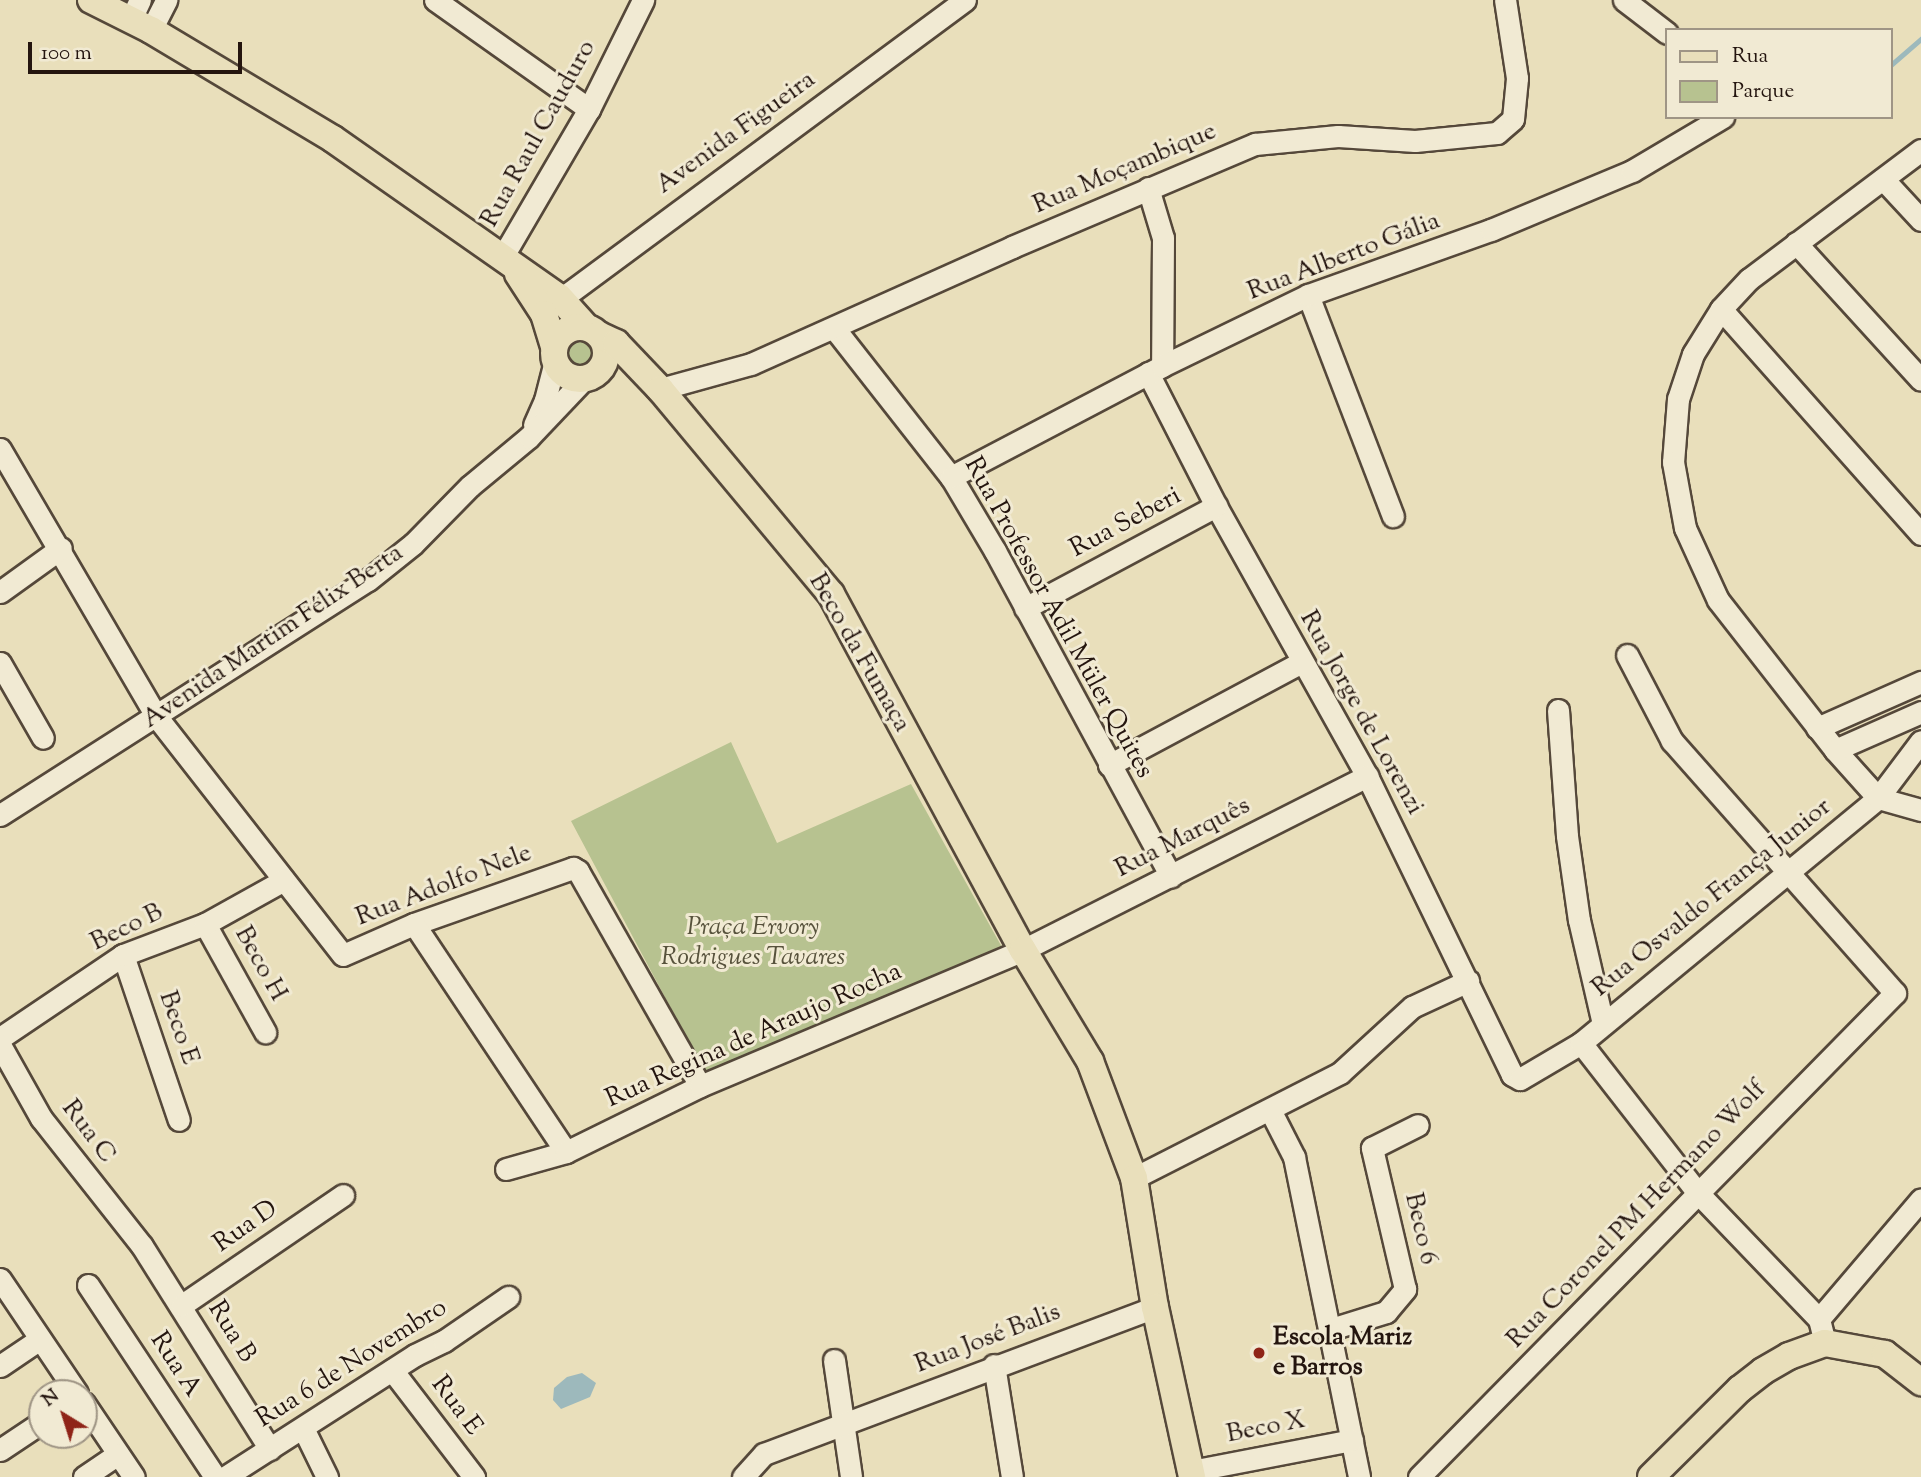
<!DOCTYPE html>
<meta charset="utf-8">
<style>
body{margin:0}
#map{position:relative;width:1921px;height:1477px;overflow:hidden;background:#e9dfbb;font-family:"Sorts Mill Goudy",serif}
div>[style]{position:absolute}
.green>*{inset:0;background:#b7c290}
.round{border-radius:50%}
.water>*{inset:0;background:#9db9bc}
.stream>*{height:4.5px;margin:-2.25px;padding:0 2.25px;transform-origin:2.25px;border-radius:2.25px;background:#9db9bc}
.roads{filter:drop-shadow(2px 0 #55483a) drop-shadow(-2px 0 #55483a) drop-shadow(0 2px #55483a) drop-shadow(0 -2px #55483a)}
.minor>*{height:21px;margin:-10.5px;padding:0 10.5px;transform-origin:10.5px;border-radius:10.5px;background:#f1ead3}
.major>*{height:26px;margin:-13px;padding:0 13px;transform-origin:13px;border-radius:13px;background:#e9dfbb}
.major>.ring{margin:-13px;padding:0;box-sizing:content-box;background:none;border:26px solid #e9dfbb;border-radius:50%}
.dots>*{width:19px;height:19px;translate:-50% -50%;box-sizing:border-box;border:4px solid #f1ead3;border-radius:50%}
span{translate:-50% -50%;white-space:nowrap;text-align:center;line-height:1.15;-webkit-text-stroke:6px #f1ead3;paint-order:stroke}
.street-label{font-size:26px;color:#24150f}
.park-label{font-size:26px;color:#57523c;font-style:italic}
.poi-label{font-size:26px;color:#24150f;font-weight:700}
.left{translate:0 -50%;text-align:left}
.legend{position:absolute;left:1665px;top:28px;width:228px;height:91px;box-sizing:border-box;background:#f1ead3;border:2px solid #9f9585;margin:0;padding:9px 12px;list-style:none;font-size:21px;color:#24150f}
.legend li{display:flex;align-items:center;gap:14px;height:35px}
.legend b{width:35px;border:2px solid #9f9585}
.north{position:absolute;left:28px;top:1379px;width:70px;height:70px;box-sizing:border-box;background:#f1ead3;border:2px solid #9f9585;border-radius:50%;rotate:322deg;font-size:19px;font-weight:700;line-height:28px;text-align:center;color:#24150f}
.north::after{content:'';display:block;margin:auto;width:24px;height:32px;background:#8f2418;clip-path:polygon(50% 0,100% 100%,50% 72%,0 100%)}
.scale{position:absolute;left:28px;top:42px;width:214px;height:32px;box-sizing:border-box;border:4px solid #24150f;border-top:0;padding-left:9px;font-size:21px;line-height:24px;white-space:nowrap;color:#24150f;-webkit-text-stroke:5px #f1ead3;paint-order:stroke}
</style>
<div id="map">
<div class="green">
<i class="round" style="left:562px;top:337px;width:36px;height:36px"></i>
<i style="clip-path:polygon(731px 742px,777px 843px,911px 784px,1003px 949px,707px 1076px,571px 821px)"></i>
</div>
<div class="water">
<i style="clip-path:polygon(582px 1373px,596px 1383px,590px 1397px,561px 1409px,553px 1400px,554px 1388px,567px 1377px)"></i>
</div>
<div class="stream">
<i style="left:1891px;top:65px;width:40px;rotate:-41deg"></i>
</div>
<div class="roads">
<div class="minor">
<i style="left:435px;top:0;width:189px;rotate:35.3deg"></i>
<i style="left:1624px;top:0;width:54px;rotate:37.5deg"></i>
<i style="left:131px;top:19px;width:21px;rotate:-65deg"></i>
<i style="left:151px;top:30px;width:34px;rotate:-63deg"></i>
<i style="left:1921px;top:150px;width:215px;rotate:143.1deg"></i>
<i style="left:1749px;top:279px;width:41px;rotate:133deg"></i>
<i style="left:1721px;top:309px;width:53px;rotate:121.9deg"></i>
<i style="left:1693px;top:354px;width:47px;rotate:108.4deg"></i>
<i style="left:1678px;top:399px;width:63px;rotate:94.5deg"></i>
<i style="left:1673px;top:462px;width:67px;rotate:79.7deg"></i>
<i style="left:1685px;top:528px;width:79px;rotate:65.4deg"></i>
<i style="left:1718px;top:600px;width:190px;rotate:52deg"></i>
<i style="left:1835px;top:750px;width:64px;rotate:48.1deg"></i>
<i style="left:1878px;top:798px;width:45px;rotate:15.6deg"></i>
<i style="left:1883px;top:179px;width:56px;rotate:47.2deg"></i>
<i style="left:1148px;top:188px;width:52px;rotate:73.3deg"></i>
<i style="left:1163px;top:238px;width:128px;rotate:90.4deg"></i>
<i style="left:1796px;top:243px;width:185px;rotate:47.6deg"></i>
<i style="left:503px;top:256px;width:170px;rotate:-59.7deg"></i>
<i style="left:589px;top:109px;width:122px;rotate:-63.6deg"></i>
<i style="left:1308px;top:295px;width:237px;rotate:69deg"></i>
<i style="left:550px;top:307px;width:516px;rotate:-36.49deg"></i>
<i style="left:1721px;top:309px;width:301px;rotate:48.4deg"></i>
<i style="left:834px;top:328px;width:189px;rotate:51.9deg"></i>
<i style="left:951px;top:477px;width:86px;rotate:59.3deg"></i>
<i style="left:995px;top:551px;width:370px;rotate:61.6deg"></i>
<i style="left:1148px;top:373px;width:149px;rotate:62.9deg"></i>
<i style="left:1216px;top:506px;width:309px;rotate:60.8deg"></i>
<i style="left:1367px;top:776px;width:332px;rotate:64.1deg"></i>
<i style="left:1512px;top:1075px;width:9px;rotate:27deg"></i>
<i style="left:1520px;top:1079px;width:71px;rotate:-30.5deg"></i>
<i style="left:1581px;top:1043px;width:385px;rotate:-39.5deg"></i>
<i style="left:1878px;top:798px;width:71px;rotate:-53deg"></i>
<i style="left:660px;top:389px;width:94px;rotate:-15.4deg"></i>
<i style="left:751px;top:364px;width:286px;rotate:-24.1deg"></i>
<i style="left:1012px;top:247px;width:264px;rotate:-23deg"></i>
<i style="left:1255px;top:144px;width:83px;rotate:-5.5deg"></i>
<i style="left:1338px;top:136px;width:77px;rotate:3.7deg"></i>
<i style="left:1415px;top:141px;width:82px;rotate:-5.6deg"></i>
<i style="left:1497px;top:133px;width:21px;rotate:-41deg"></i>
<i style="left:1513px;top:119px;width:41px;rotate:-84.4deg"></i>
<i style="left:1517px;top:78px;width:79px;rotate:-98.7deg"></i>
<i style="left:534px;top:425px;width:27px;rotate:-66deg"></i>
<i style="left:545px;top:400px;width:40px;rotate:-75.6deg"></i>
<i style="left:0;top:449px;width:309px;rotate:59.7deg"></i>
<i style="left:156px;top:716px;width:303px;rotate:52deg"></i>
<i style="left:343px;top:955px;width:77px;rotate:-23.6deg"></i>
<i style="left:414px;top:924px;width:169px;rotate:-19.4deg"></i>
<i style="left:573px;top:868px;width:6px;rotate:31deg"></i>
<i style="left:578px;top:871px;width:247px;rotate:60.4deg"></i>
<i style="left:951px;top:477px;width:238px;rotate:-27.7deg"></i>
<i style="left:1162px;top:366px;width:162px;rotate:-25.9deg"></i>
<i style="left:1308px;top:295px;width:194px;rotate:-19.6deg"></i>
<i style="left:1491px;top:230px;width:153px;rotate:-22.7deg"></i>
<i style="left:1632px;top:171px;width:106px;rotate:-30.7deg"></i>
<i style="left:0;top:592px;width:75px;rotate:-35.8deg"></i>
<i style="left:1025px;top:608px;width:217px;rotate:-28.1deg"></i>
<i style="left:0;top:663px;width:86px;rotate:60.2deg"></i>
<i style="left:1558px;top:710px;width:126px;rotate:85.9deg"></i>
<i style="left:1567px;top:836px;width:85px;rotate:81.9deg"></i>
<i style="left:1579px;top:920px;width:107px;rotate:77deg"></i>
<i style="left:1817px;top:728px;width:114px;rotate:-23.9deg"></i>
<i style="left:1835px;top:750px;width:94px;rotate:-23.8deg"></i>
<i style="left:1109px;top:765px;width:219px;rotate:-28.1deg"></i>
<i style="left:0;top:815px;width:437px;rotate:-32.6deg"></i>
<i style="left:368px;top:580px;width:58px;rotate:-38.7deg"></i>
<i style="left:413px;top:544px;width:81px;rotate:-45.5deg"></i>
<i style="left:470px;top:486px;width:77px;rotate:-39.7deg"></i>
<i style="left:529px;top:437px;width:80px;rotate:-46.5deg"></i>
<i style="left:205px;top:924px;width:124px;rotate:60.9deg"></i>
<i style="left:414px;top:924px;width:274px;rotate:56.3deg"></i>
<i style="left:123px;top:955px;width:174px;rotate:71.3deg"></i>
<i style="left:0;top:1038px;width:148px;rotate:-34deg"></i>
<i style="left:123px;top:955px;width:88px;rotate:-20.7deg"></i>
<i style="left:205px;top:924px;width:90px;rotate:-29.1deg"></i>
<i style="left:1581px;top:1043px;width:189px;rotate:52.1deg"></i>
<i style="left:1697px;top:1192px;width:176px;rotate:46.2deg"></i>
<i style="left:1819px;top:1319px;width:25px;rotate:76deg"></i>
<i style="left:0;top:1045px;width:84px;rotate:60.7deg"></i>
<i style="left:41px;top:1118px;width:163px;rotate:51.7deg"></i>
<i style="left:142px;top:1246px;width:240px;rotate:57.8deg"></i>
<i style="left:1270px;top:1110px;width:53px;rotate:62.9deg"></i>
<i style="left:1294px;top:1157px;width:327px;rotate:78.5deg"></i>
<i style="left:506px;top:1169px;width:62px;rotate:-15.8deg"></i>
<i style="left:566px;top:1152px;width:149px;rotate:-26.2deg"></i>
<i style="left:700px;top:1086px;width:350px;rotate:-22.8deg"></i>
<i style="left:1023px;top:950px;width:386px;rotate:-26.8deg"></i>
<i style="left:1134px;top:1178px;width:231px;rotate:-27deg"></i>
<i style="left:1340px;top:1073px;width:98px;rotate:-42.5deg"></i>
<i style="left:1412px;top:1007px;width:62px;rotate:-24.9deg"></i>
<i style="left:0;top:1279px;width:138px;rotate:56deg"></i>
<i style="left:88px;top:1285px;width:230px;rotate:56.5deg"></i>
<i style="left:182px;top:1305px;width:195px;rotate:-34.3deg"></i>
<i style="left:1819px;top:1319px;width:157px;rotate:-49.6deg"></i>
<i style="left:1331px;top:1329px;width:58px;rotate:-17.2deg"></i>
<i style="left:1386px;top:1312px;width:30px;rotate:-50deg"></i>
<i style="left:1405px;top:1289px;width:145px;rotate:-103.2deg"></i>
<i style="left:1372px;top:1148px;width:51px;rotate:-26.6deg"></i>
<i style="left:834px;top:1360px;width:118px;rotate:81.7deg"></i>
<i style="left:994px;top:1365px;width:113px;rotate:80.9deg"></i>
<i style="left:0;top:1366px;width:48px;rotate:-34deg"></i>
<i style="left:392px;top:1370px;width:135px;rotate:52.5deg"></i>
<i style="left:84px;top:1403px;width:89px;rotate:56deg"></i>
<i style="left:303px;top:1428px;width:55px;rotate:63.9deg"></i>
<i style="left:0;top:1450px;width:50px;rotate:-33.7deg"></i>
<i style="left:1191px;top:1471px;width:164px;rotate:-10.9deg"></i>
<i style="left:84px;top:1477px;width:41px;rotate:-34.1deg"></i>
<i style="left:225px;top:1477px;width:226px;rotate:-32.7deg"></i>
<i style="left:415px;top:1355px;width:32px;rotate:-26deg"></i>
<i style="left:444px;top:1341px;width:78px;rotate:-34.5deg"></i>
<i style="left:743px;top:1477px;width:31px;rotate:-48deg"></i>
<i style="left:764px;top:1454px;width:418px;rotate:-20.6deg"></i>
<i style="left:1419px;top:1477px;width:679px;rotate:-45.48deg"></i>
<i style="left:1895px;top:993px;width:337px;rotate:-131.5deg"></i>
<i style="left:1672px;top:741px;width:97px;rotate:-117.6deg"></i>
</div>
<div class="major">
<i style="left:91px;top:0;width:67px;rotate:26.6deg"></i>
<i style="left:151px;top:30px;width:212px;rotate:30.9deg"></i>
<i style="left:333px;top:139px;width:276px;rotate:35deg"></i>
<i style="left:559px;top:297px;width:40px;rotate:48deg"></i>
<i style="left:518px;top:274px;width:48px;rotate:57deg"></i>
<i style="left:544px;top:314px;width:34px;rotate:73deg"></i>
<i class="ring" style="left:554px;top:327px;width:26px;height:26px"></i>
<i style="left:599px;top:335px;width:19px;rotate:25deg"></i>
<i style="left:616px;top:343px;width:64px;rotate:46.3deg"></i>
<i style="left:660px;top:389px;width:267px;rotate:50.2deg"></i>
<i style="left:831px;top:594px;width:404px;rotate:61.7deg"></i>
<i style="left:1023px;top:950px;width:130px;rotate:58.9deg"></i>
<i style="left:1090px;top:1061px;width:125px;rotate:69.4deg"></i>
<i style="left:1134px;top:1178px;width:131px;rotate:80.8deg"></i>
<i style="left:1155px;top:1307px;width:174px;rotate:77.7deg"></i>
<i style="left:1651px;top:1477px;width:125px;rotate:-44.7deg"></i>
<i style="left:1740px;top:1389px;width:29px;rotate:-38deg"></i>
<i style="left:1763px;top:1371px;width:30px;rotate:-30deg"></i>
<i style="left:1789px;top:1356px;width:38px;rotate:-20deg"></i>
<i style="left:1825px;top:1343px;width:61px;rotate:10.4deg"></i>
<i style="left:1885px;top:1354px;width:46px;rotate:37.9deg"></i>
</div>
</div>
<div class="dots">
<i style="left:1259px;top:1353px;background:#8f2418"></i>
</div>
<div class="street-label">
<span style="left:736px;top:133px;rotate:-36deg">Avenida Figueira</span>
<span style="left:539px;top:134px;rotate:-61deg">Rua Raul Cauduro</span>
<span style="left:1125px;top:169px;rotate:-23deg">Rua Moçambique</span>
<span style="left:1344px;top:257px;rotate:-21deg">Rua Alberto Gália</span>
<span style="left:1126px;top:523px;rotate:-28deg">Rua Seberi</span>
<span style="left:1058px;top:618px;rotate:61deg">Rua Professor Adil Müler Quites</span>
<span style="left:273px;top:637px;rotate:-34deg">Avenida Martim Félix Berta</span>
<span style="left:859px;top:653px;rotate:60deg">Beco da Fumaça</span>
<span style="left:1361px;top:713px;rotate:61deg">Rua Jorge de Lorenzi</span>
<span style="left:1183px;top:838px;rotate:-27deg">Rua Marquês</span>
<span style="left:444px;top:886px;rotate:-21deg">Rua Adolfo Nele</span>
<span style="left:1712px;top:898px;rotate:-39deg">Rua Osvaldo França Junior</span>
<span style="left:127px;top:928px;rotate:-26deg">Beco B</span>
<span style="left:260px;top:964px;rotate:61deg">Beco H</span>
<span style="left:178px;top:1028px;rotate:71deg">Beco E</span>
<span style="left:754px;top:1036px;rotate:-24deg">Rua Regina de Araujo Rocha</span>
<span style="left:88px;top:1132px;rotate:53deg">Rua C</span>
<span style="left:1637px;top:1215px;rotate:-46deg">Rua Coronel PM Hermano Wolf</span>
<span style="left:246px;top:1227px;rotate:-35deg">Rua D</span>
<span style="left:1420px;top:1229px;rotate:77deg">Beco 6</span>
<span style="left:231px;top:1332px;rotate:58deg">Rua B</span>
<span style="left:988px;top:1339px;rotate:-21deg">Rua José Balis</span>
<span style="left:352px;top:1364px;rotate:-32deg">Rua 6 de Novembro</span>
<span style="left:175px;top:1365px;rotate:57deg">Rua A</span>
<span style="left:456px;top:1406px;rotate:53deg">Rua E</span>
<span style="left:1266px;top:1428px;rotate:-11deg">Beco X</span>
</div>
<div class="park-label">
<span style="left:753px;top:943px">Praça Ervory<br>Rodrigues Tavares</span>
</div>
<div class="poi-label">
<span class="left" style="left:1273px;top:1353px">Escola Mariz<br>e Barros</span>
</div>
<ul class="legend">
<li><b style="height:9px;background:#e9dfbb"></b>Rua</li>
<li><b style="height:19px;background:#b7c290"></b>Parque</li>
</ul>
<div class="north">N</div>
<div class="scale">100 m</div>
</div>
